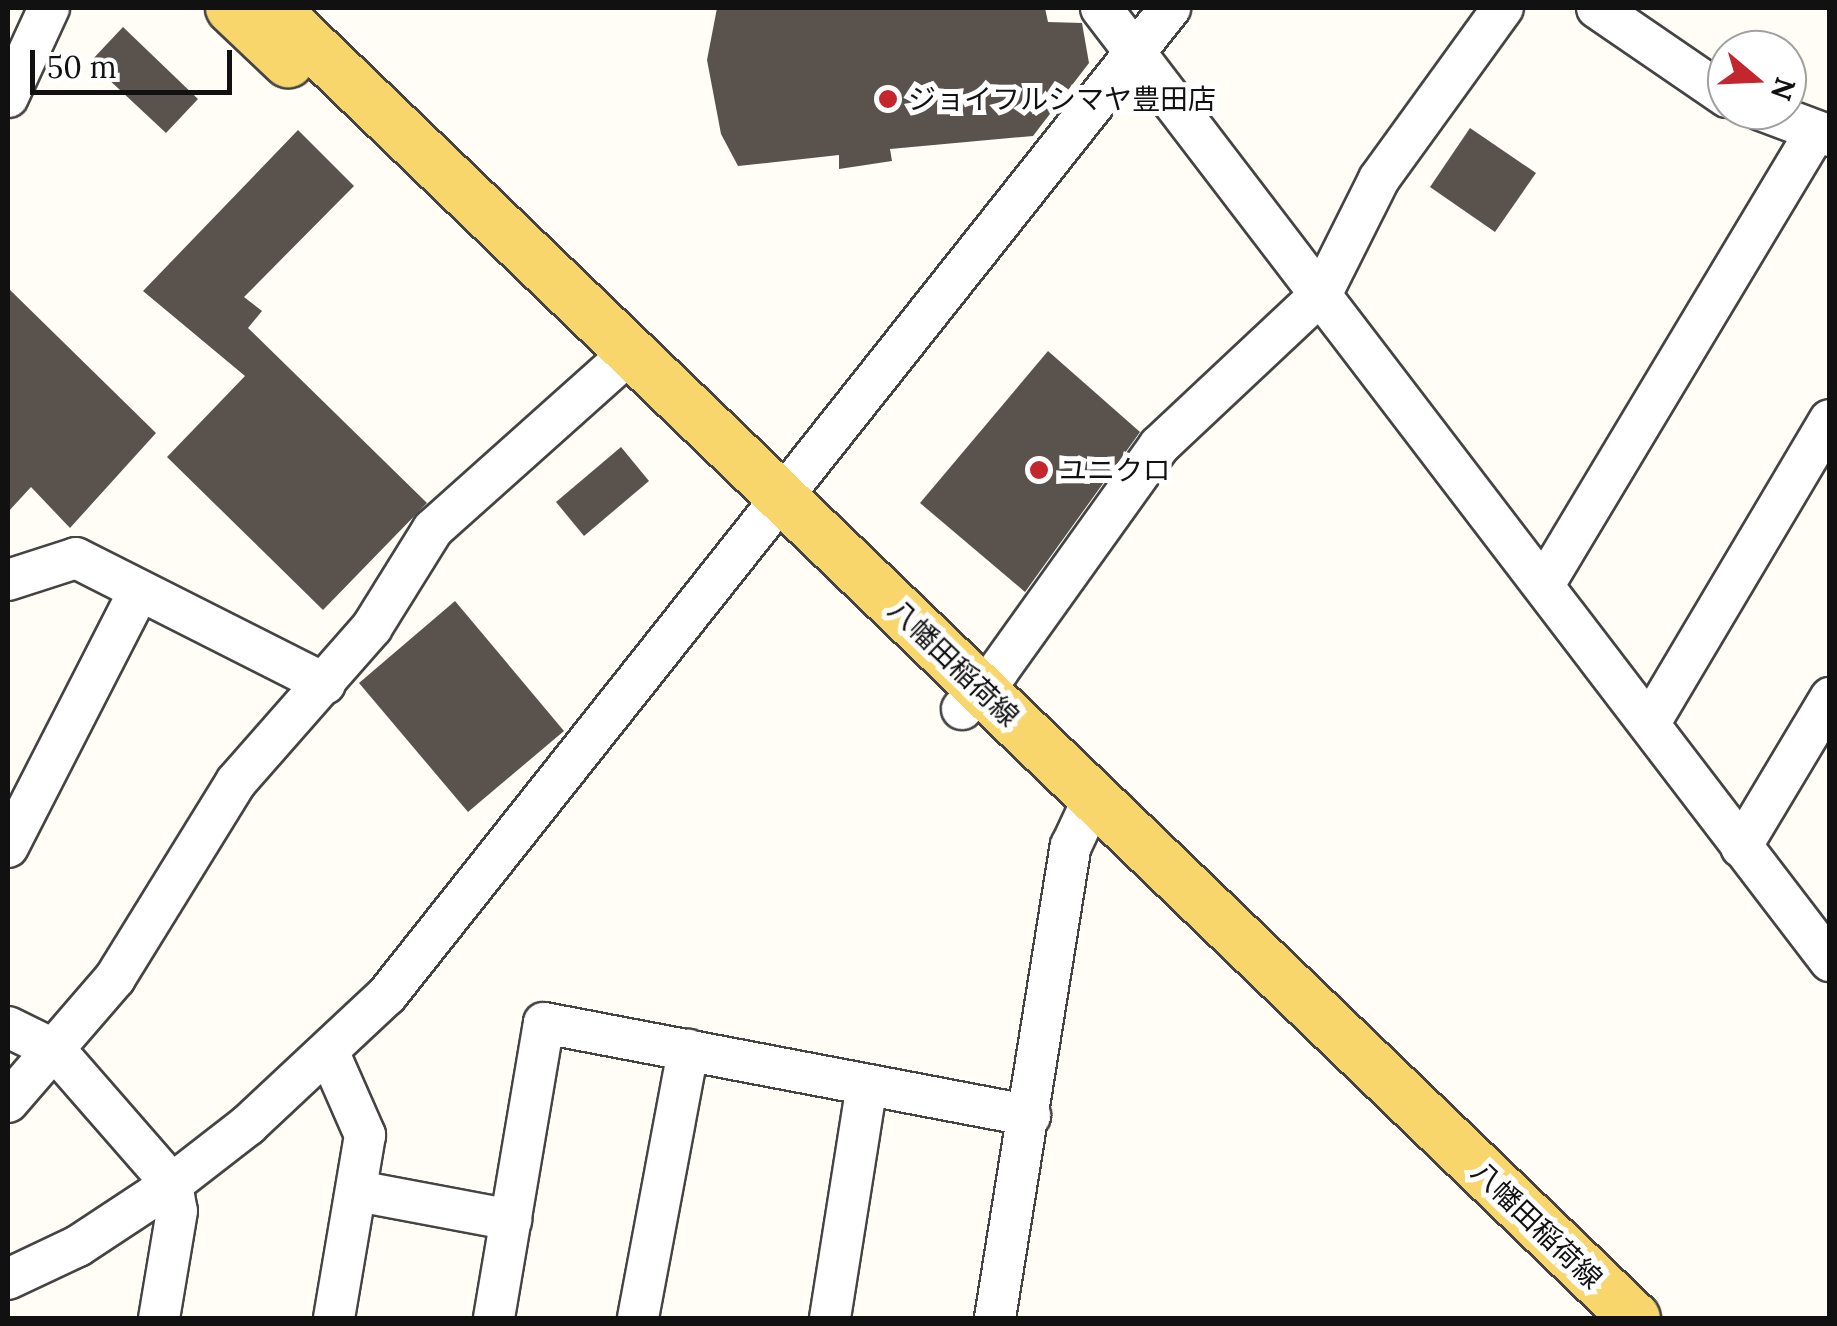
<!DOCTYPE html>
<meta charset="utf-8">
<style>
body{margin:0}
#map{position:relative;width:1837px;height:1326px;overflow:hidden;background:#fffdf5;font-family:Lora,"Noto Sans JP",serif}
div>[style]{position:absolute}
.building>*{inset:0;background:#5a524d}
.roads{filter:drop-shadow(2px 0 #444) drop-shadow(-2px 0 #444) drop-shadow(0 2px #444) drop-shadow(0 -2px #444)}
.minor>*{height:40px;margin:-20px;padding:0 20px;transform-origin:20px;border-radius:20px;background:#fff}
.major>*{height:50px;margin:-25px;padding:0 25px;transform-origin:25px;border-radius:25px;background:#f9d66b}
.dots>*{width:28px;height:28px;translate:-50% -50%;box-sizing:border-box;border:5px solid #fff;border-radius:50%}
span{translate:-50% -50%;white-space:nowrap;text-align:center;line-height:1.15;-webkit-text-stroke:10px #fff;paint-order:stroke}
.poi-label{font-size:28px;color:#111}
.left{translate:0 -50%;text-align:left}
.street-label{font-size:28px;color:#111}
.frame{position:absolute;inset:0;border:10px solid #111;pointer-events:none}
.north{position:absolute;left:1707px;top:30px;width:100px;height:100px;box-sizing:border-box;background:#fff;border:2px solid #a0a0a0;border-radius:50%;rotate:109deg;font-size:28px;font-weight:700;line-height:40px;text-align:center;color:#111}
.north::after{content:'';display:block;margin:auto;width:35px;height:45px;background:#c4262e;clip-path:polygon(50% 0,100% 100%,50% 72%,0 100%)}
.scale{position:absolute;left:30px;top:50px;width:202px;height:45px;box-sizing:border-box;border:5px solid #111;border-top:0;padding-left:12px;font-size:30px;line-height:35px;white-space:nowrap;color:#111;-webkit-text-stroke:8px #fff;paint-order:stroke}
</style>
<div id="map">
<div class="building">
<i style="clip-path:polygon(717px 8px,1045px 8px,1048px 22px,1082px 23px,1089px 63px,1033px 136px,890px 149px,892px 161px,839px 169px,839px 155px,738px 166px,721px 134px,707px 60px)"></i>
<i style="clip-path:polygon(123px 27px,198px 99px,166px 133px,90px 62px)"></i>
<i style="clip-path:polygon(1470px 128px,1536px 173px,1495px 232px,1430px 187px)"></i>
<i style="clip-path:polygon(298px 130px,354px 186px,244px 297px,262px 311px,248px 328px,427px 503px,323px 610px,167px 457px,245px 376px,143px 291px)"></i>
<i style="clip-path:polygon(8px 288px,156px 433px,70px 528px,31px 487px,8px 512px)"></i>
<i style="clip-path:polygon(1048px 351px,1140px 432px,1025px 592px,920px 503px)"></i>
<i style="clip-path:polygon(621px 447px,649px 481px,584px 536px,556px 502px)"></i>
<i style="clip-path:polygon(455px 601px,564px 731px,468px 812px,359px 683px)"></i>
</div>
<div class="roads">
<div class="minor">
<i style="left:1101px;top:8px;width:1200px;rotate:52.59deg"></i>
<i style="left:1597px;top:8px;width:158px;rotate:34.4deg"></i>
<i style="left:8px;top:97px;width:98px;rotate:-65.3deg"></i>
<i style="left:1761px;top:110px;width:74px;rotate:20.6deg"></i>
<i style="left:8px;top:580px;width:71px;rotate:-17.9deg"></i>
<i style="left:76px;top:558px;width:279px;rotate:26.8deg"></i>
<i style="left:1545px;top:583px;width:527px;rotate:-59.05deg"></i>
<i style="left:962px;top:709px;width:52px;rotate:-46.5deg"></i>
<i style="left:998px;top:671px;width:277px;rotate:-54.4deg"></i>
<i style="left:1159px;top:446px;width:224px;rotate:-43.2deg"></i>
<i style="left:1322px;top:293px;width:127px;rotate:-63.4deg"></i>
<i style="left:1379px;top:179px;width:211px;rotate:-54.1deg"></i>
<i style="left:1651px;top:721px;width:350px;rotate:-59.3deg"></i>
<i style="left:8px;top:847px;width:288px;rotate:-62.9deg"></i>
<i style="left:1741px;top:847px;width:174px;rotate:-59.1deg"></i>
<i style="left:8px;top:1027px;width:52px;rotate:26.1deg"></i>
<i style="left:55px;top:1050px;width:178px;rotate:48.9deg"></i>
<i style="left:172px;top:1184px;width:27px;rotate:80deg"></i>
<i style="left:177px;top:1211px;width:109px;rotate:99.5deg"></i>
<i style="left:329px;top:1053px;width:90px;rotate:66.3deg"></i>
<i style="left:365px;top:1135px;width:186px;rotate:99.6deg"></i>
<i style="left:8px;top:1102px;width:164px;rotate:-49.2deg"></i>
<i style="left:115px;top:978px;width:230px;rotate:-58.3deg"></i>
<i style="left:236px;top:782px;width:206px;rotate:-48.7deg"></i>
<i style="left:372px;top:627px;width:115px;rotate:-58.1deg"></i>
<i style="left:433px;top:529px;width:268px;rotate:-41.8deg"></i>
<i style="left:358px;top:1191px;width:156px;rotate:10.7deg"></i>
<i style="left:8px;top:1279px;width:77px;rotate:-25.2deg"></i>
<i style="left:78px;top:1246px;width:113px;rotate:-33.4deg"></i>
<i style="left:172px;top:1184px;width:96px;rotate:-37.8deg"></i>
<i style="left:248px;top:1125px;width:190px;rotate:-43.1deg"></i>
<i style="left:387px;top:995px;width:1260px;rotate:-51.57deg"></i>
<i style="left:494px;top:1318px;width:299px;rotate:-80.4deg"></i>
<i style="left:544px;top:1023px;width:495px;rotate:10.8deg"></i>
<i style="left:638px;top:1318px;width:273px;rotate:-79.4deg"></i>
<i style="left:830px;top:1318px;width:236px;rotate:-81deg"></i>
<i style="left:995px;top:1318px;width:478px;rotate:-80.9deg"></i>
<i style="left:1071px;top:846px;width:54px;rotate:-64.9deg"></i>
</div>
<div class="major">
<i style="left:231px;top:8px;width:79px;rotate:43.5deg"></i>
<i style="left:273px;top:8px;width:1890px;rotate:43.89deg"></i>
</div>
</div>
<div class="dots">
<i style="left:888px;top:99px;background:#c4262e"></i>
<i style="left:1039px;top:470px;background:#c4262e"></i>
</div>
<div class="poi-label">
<span class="left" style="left:908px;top:99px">ジョイフルシマヤ豊田店</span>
<span class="left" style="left:1059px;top:470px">ユニクロ</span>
</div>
<div class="street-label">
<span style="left:954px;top:663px;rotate:44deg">八幡田稲荷線</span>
<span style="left:1537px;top:1225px;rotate:44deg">八幡田稲荷線</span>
</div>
<div class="frame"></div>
<div class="north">N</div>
<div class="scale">50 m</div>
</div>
